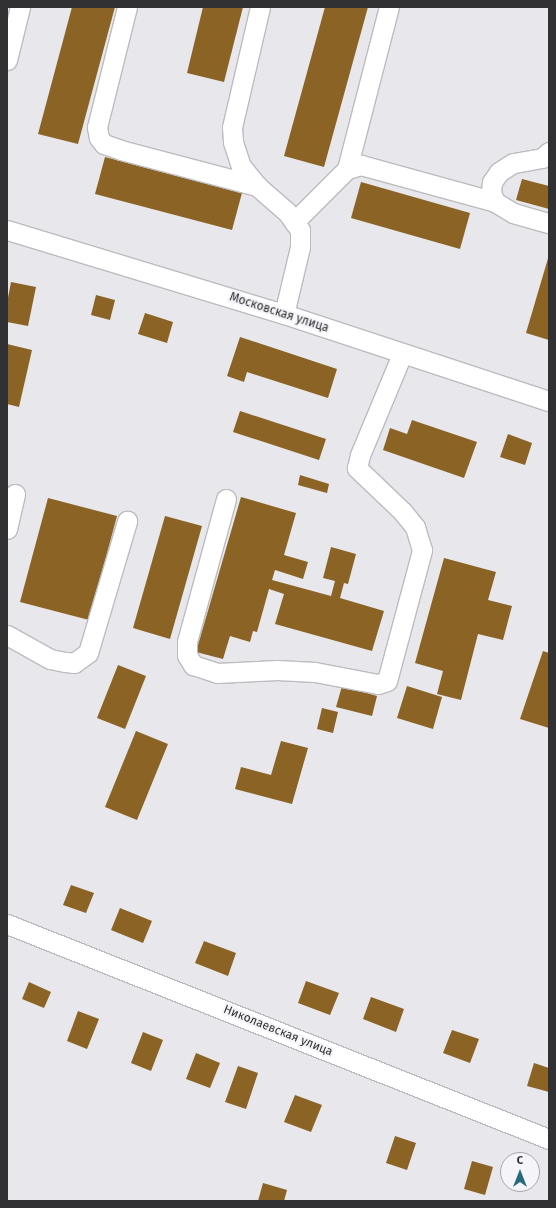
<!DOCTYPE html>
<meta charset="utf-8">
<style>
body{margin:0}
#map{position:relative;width:556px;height:1208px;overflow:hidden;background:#e7e7ec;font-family:"Fira Sans",sans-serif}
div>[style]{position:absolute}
.building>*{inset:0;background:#8b6425}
.roads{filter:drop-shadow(1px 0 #bcbcc0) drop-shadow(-1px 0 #bcbcc0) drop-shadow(0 1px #bcbcc0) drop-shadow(0 -1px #bcbcc0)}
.minor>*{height:19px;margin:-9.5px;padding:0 9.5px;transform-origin:9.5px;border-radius:9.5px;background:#fff}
span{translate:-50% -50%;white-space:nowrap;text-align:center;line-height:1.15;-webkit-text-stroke:4px #f5f4f9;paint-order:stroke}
.street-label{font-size:12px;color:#313133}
.frame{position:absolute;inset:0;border:8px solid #313133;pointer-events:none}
.north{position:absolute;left:500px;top:1152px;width:40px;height:40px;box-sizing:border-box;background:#f5f4f9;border:1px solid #a7a6aa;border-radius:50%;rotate:0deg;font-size:11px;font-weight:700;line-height:16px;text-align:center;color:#313133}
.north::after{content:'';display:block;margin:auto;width:14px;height:18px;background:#276a7c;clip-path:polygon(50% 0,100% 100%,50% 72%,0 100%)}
</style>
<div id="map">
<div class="building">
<i style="clip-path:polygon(72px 7px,115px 7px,78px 144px,38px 134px)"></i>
<i style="clip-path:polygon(203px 7px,243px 7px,224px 82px,187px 73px)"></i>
<i style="clip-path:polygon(325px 7px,368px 7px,324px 167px,284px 156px)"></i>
<i style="clip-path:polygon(105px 157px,242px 193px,232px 230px,95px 194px)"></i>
<i style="clip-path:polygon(522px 179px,549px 186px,549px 209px,516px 200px)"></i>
<i style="clip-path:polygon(361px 182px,470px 213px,460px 249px,351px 218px)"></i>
<i style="clip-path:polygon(549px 255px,549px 340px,526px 333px)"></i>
<i style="clip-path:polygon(11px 282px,36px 287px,28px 326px,7px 322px,7px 303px)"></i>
<i style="clip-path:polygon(96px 295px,115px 300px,110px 320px,91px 315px)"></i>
<i style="clip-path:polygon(145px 313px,173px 322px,167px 343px,138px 334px)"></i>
<i style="clip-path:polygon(240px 337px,337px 369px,328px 398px,247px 372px,244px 382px,227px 376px)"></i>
<i style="clip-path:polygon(7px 344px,32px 350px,19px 407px,7px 404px)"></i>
<i style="clip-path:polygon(240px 411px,326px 439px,319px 460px,233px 432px)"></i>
<i style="clip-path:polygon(412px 420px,477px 442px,464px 478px,383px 450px,390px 428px,407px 434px)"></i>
<i style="clip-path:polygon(508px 434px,532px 443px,525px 465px,500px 457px)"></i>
<i style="clip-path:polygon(300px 475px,329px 484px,327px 493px,298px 485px)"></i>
<i style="clip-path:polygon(241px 497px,296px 513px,284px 555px,308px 562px,303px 579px,275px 570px,272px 580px,331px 596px,335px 581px,323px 578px,331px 547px,356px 554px,348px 584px,344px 583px,340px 598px,384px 611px,372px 651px,275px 624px,284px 594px,269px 589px,257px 632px,253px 631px,250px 642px,230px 636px,223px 659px,196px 652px)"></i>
<i style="clip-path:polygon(48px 498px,117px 516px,89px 620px,20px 602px)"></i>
<i style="clip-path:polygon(165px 516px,202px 526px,170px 639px,133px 628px)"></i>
<i style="clip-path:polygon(444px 558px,496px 572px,488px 600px,512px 606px,503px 640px,478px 634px,461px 700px,437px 694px,443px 671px,415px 663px)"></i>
<i style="clip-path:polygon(543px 651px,549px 653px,549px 728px,520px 719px)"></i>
<i style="clip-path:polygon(118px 665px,146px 676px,125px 729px,97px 718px)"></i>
<i style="clip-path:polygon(342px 686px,377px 696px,372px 716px,336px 707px)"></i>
<i style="clip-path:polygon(407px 686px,442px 697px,433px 729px,397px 718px)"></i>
<i style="clip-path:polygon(322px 708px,338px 712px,333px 733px,317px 729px)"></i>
<i style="clip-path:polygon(136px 731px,168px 744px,137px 820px,105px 807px)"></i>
<i style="clip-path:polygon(281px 741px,308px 748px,292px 804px,235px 789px,241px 767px,271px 775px)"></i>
<i style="clip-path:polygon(71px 885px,94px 893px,86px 913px,63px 905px)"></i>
<i style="clip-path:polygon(120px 908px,152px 921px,143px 943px,111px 930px)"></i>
<i style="clip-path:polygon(204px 941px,236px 953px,228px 976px,195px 963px)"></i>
<i style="clip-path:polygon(306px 981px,339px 993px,330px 1015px,298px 1003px)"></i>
<i style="clip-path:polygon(29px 982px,51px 992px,44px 1008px,22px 999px)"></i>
<i style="clip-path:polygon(371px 997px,404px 1009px,396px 1032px,363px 1019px)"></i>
<i style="clip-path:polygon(78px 1011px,99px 1019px,87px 1049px,67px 1041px)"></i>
<i style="clip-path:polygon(452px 1030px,479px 1039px,470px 1063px,443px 1053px)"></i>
<i style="clip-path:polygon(143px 1032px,163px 1040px,151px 1071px,131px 1063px)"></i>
<i style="clip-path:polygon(196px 1053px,220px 1063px,210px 1088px,186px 1079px)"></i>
<i style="clip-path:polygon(534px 1063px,549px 1068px,549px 1092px,527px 1086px)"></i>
<i style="clip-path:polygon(238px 1066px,258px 1073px,246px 1109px,225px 1102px)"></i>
<i style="clip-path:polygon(295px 1095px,322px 1105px,311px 1132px,284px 1122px)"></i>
<i style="clip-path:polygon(395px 1136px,416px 1143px,407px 1170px,386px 1163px)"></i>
<i style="clip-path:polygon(472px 1161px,493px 1167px,485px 1195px,464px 1189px)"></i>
<i style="clip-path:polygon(263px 1183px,287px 1190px,284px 1201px,258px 1201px)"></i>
</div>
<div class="roads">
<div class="minor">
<i style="left:127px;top:7px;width:124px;rotate:104deg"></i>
<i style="left:97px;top:127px;width:11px;rotate:80deg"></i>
<i style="left:99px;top:138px;width:8px;rotate:50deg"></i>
<i style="left:104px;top:144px;width:18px;rotate:19deg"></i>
<i style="left:121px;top:150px;width:141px;rotate:14.8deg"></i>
<i style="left:260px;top:7px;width:123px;rotate:103.1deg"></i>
<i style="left:232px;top:127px;width:15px;rotate:86deg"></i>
<i style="left:233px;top:142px;width:25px;rotate:72deg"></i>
<i style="left:241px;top:166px;width:26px;rotate:51deg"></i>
<i style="left:257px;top:186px;width:40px;rotate:41deg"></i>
<i style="left:287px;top:212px;width:22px;rotate:54deg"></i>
<i style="left:300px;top:230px;width:17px;rotate:90deg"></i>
<i style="left:300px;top:247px;width:69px;rotate:103.4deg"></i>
<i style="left:7px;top:60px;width:55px;rotate:-76.2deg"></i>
<i style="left:549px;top:152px;width:9px;rotate:139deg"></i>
<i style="left:542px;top:158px;width:29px;rotate:170deg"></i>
<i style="left:513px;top:163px;width:17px;rotate:147deg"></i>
<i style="left:499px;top:172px;width:12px;rotate:125deg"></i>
<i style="left:492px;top:182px;width:10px;rotate:96deg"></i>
<i style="left:491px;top:192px;width:11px;rotate:68deg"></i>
<i style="left:495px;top:202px;width:21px;rotate:31deg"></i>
<i style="left:513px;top:213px;width:37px;rotate:16deg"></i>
<i style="left:347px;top:169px;width:167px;rotate:-75.5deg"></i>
<i style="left:294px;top:222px;width:75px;rotate:-45deg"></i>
<i style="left:347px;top:169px;width:15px;rotate:-16deg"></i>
<i style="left:361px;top:165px;width:139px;rotate:15.4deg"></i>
<i style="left:7px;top:230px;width:289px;rotate:16.9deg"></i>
<i style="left:284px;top:314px;width:279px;rotate:18.2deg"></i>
<i style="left:226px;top:499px;width:148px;rotate:105.3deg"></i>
<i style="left:187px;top:642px;width:13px;rotate:90deg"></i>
<i style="left:187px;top:655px;width:12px;rotate:59deg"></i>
<i style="left:193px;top:665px;width:25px;rotate:18deg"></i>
<i style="left:217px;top:673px;width:60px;rotate:-2.9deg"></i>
<i style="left:277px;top:670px;width:38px;rotate:3deg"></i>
<i style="left:315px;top:672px;width:64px;rotate:10.8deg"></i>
<i style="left:378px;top:684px;width:9px;rotate:-18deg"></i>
<i style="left:387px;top:681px;width:136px;rotate:-75deg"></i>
<i style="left:422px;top:550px;width:24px;rotate:-107deg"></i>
<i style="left:415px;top:527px;width:19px;rotate:-129deg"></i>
<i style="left:403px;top:512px;width:64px;rotate:-136.3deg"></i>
<i style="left:357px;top:468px;width:13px;rotate:-77deg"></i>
<i style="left:360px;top:455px;width:109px;rotate:-67.4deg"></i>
<i style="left:7px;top:529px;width:36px;rotate:-77deg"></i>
<i style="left:7px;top:635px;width:49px;rotate:29.2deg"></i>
<i style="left:50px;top:659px;width:16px;rotate:11deg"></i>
<i style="left:66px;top:662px;width:8px;rotate:7deg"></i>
<i style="left:74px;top:663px;width:17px;rotate:-36deg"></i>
<i style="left:88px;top:653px;width:138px;rotate:-73.5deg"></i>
<i style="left:7px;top:924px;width:583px;rotate:21.64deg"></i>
</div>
</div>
<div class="street-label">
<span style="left:279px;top:313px;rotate:18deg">Московская улица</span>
<span style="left:278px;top:1031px;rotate:22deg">Николаевская улица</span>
</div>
<div class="frame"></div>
<div class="north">С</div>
</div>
